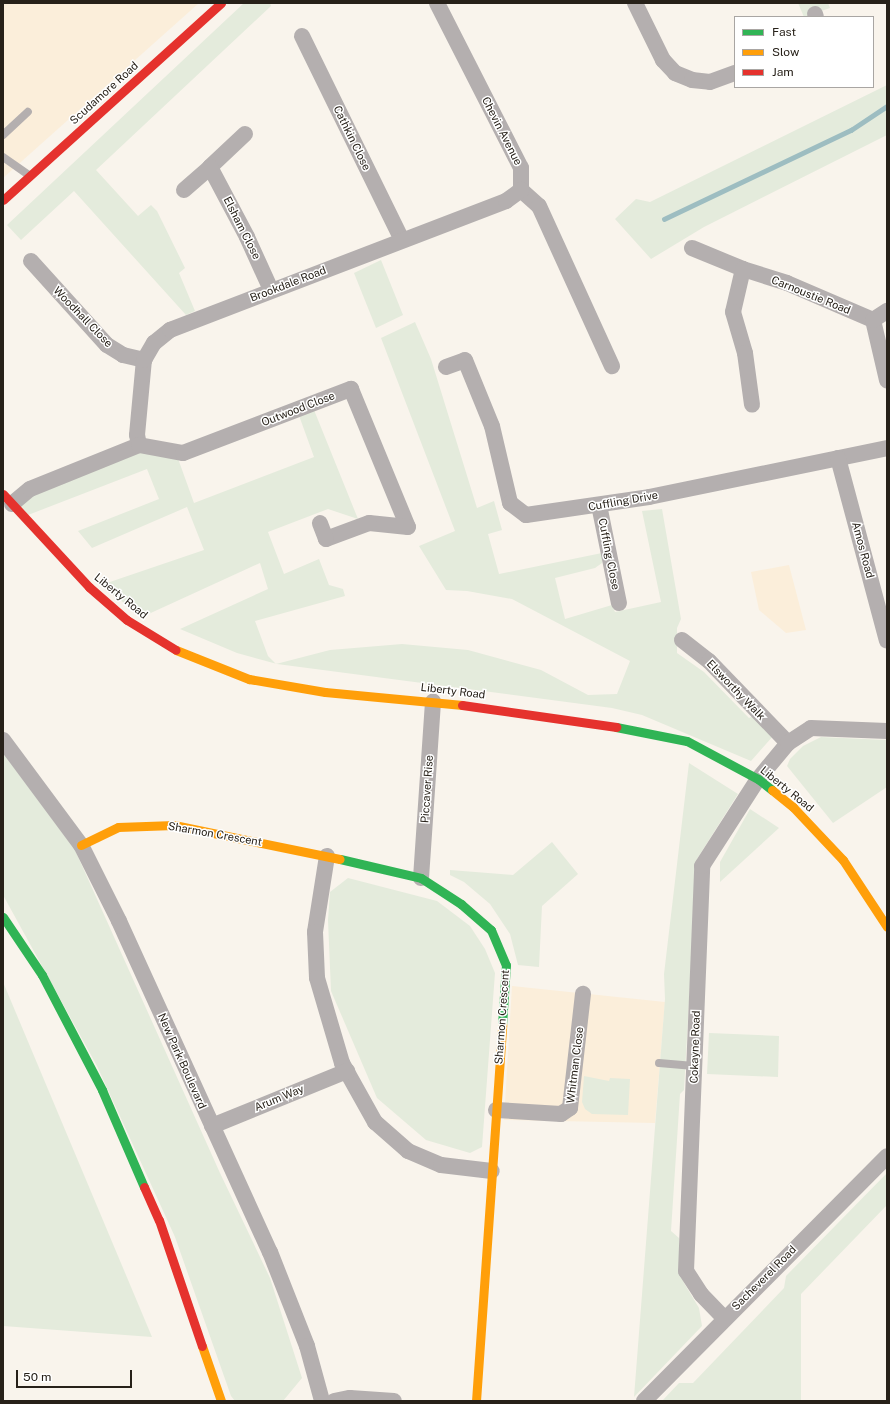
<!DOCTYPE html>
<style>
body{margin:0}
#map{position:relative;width:890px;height:1404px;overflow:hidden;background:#f9f4ec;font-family:"Public Sans",sans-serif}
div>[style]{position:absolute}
.built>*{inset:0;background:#fbeeda}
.green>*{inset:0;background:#e4ebdc}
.stream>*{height:4.5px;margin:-2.25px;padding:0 2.25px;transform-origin:2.25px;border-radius:2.25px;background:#9dbdc1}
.lane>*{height:8px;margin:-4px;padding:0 4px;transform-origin:4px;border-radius:4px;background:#b4afaf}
.street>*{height:16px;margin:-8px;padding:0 8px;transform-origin:8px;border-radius:8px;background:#b4afaf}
.fast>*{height:9px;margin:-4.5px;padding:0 4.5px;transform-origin:4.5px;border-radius:4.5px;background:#30b455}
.slow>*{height:9px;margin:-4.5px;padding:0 4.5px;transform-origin:4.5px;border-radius:4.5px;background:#ff9f0a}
.jam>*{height:9px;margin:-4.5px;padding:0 4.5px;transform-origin:4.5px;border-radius:4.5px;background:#e5322d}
span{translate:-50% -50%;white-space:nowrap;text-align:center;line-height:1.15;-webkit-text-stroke:3px #fff;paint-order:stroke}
.street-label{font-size:11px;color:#272119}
.frame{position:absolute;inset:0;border:4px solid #272119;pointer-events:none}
.legend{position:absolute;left:734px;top:16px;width:140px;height:72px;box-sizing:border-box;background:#fff;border:1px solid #a9a6a3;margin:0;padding:5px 7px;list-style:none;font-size:12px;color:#272119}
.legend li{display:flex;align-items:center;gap:8px;height:20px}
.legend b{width:20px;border:1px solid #a9a6a3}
.scale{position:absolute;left:16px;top:1370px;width:116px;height:18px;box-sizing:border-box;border:2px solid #272119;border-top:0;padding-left:5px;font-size:12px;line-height:14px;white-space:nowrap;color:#272119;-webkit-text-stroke:3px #fff;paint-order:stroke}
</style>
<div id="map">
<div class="built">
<i style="clip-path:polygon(3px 3px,199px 3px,3px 178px)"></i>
<i style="clip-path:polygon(789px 565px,806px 630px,786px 633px,759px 610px,751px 572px)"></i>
<i style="clip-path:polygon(512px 986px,665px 1002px,655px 1123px,504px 1120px)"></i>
</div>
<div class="green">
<i style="clip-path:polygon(244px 3px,270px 3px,271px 6px,96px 170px,138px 216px,151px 205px,157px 211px,185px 268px,179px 273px,195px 311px,186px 315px,74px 191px,21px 240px,7px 225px)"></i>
<i style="clip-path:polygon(798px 3px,828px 3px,830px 8px,804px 17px)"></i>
<i style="clip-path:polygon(887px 85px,887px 135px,704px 227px,651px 259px,615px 219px,636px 199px,650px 202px)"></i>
<i style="clip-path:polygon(381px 260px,403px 315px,376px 328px,354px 273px)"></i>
<i style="clip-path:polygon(415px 322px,431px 359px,477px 508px,494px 501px,502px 530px,488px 534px,499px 574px,602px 553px,602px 563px,595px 568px,555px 578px,565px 619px,612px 605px,615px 612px,661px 602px,642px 511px,662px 509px,681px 619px,677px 628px,677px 653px,704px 672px,749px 718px,755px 715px,774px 735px,751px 761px,642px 715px,612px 708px,277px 664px,237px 653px,180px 629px,268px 589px,260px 563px,142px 617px,101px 585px,204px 550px,187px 507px,92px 548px,78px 531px,159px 499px,147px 469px,28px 515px,12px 504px,139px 445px,176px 453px,194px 503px,314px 457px,297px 410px,312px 405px,358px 519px,328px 509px,268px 532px,284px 574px,319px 559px,329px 585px,343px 589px,345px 596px,255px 621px,268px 656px,276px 664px,330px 650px,402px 644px,468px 650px,541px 670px,588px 695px,617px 694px,630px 661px,512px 599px,467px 591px,446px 590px,419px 546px,455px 531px,381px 338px)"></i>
<i style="clip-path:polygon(821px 737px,887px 740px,887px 787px,833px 823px,787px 766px,790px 759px,803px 746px)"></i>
<i style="clip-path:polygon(3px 753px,75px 850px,220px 1173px,270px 1278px,302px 1378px,283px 1401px,235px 1401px,231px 1396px,175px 1237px,97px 1066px,3px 895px)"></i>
<i style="clip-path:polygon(689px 763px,738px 794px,697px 859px,684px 1090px,680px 1094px,671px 1231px,679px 1238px,679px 1261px,684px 1283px,699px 1308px,702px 1326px,634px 1397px,665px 999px,664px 974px)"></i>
<i style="clip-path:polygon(750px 809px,779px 828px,720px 882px,720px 862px)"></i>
<i style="clip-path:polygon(552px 842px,578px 874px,542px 906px,539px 967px,518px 965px,510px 934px,490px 904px,464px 882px,450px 875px,450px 870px,513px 875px)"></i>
<i style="clip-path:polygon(348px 878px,437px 901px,470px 926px,485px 949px,495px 973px,482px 1147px,470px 1153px,426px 1140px,377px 1098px,331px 991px,328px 920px,330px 892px)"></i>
<i style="clip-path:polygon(3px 982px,152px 1337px,3px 1326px)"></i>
<i style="clip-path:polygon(709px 1033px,779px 1036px,778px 1077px,707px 1074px)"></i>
<i style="clip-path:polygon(584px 1076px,609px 1081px,610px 1078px,630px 1079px,628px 1115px,592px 1114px,585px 1109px,582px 1102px)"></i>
<i style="clip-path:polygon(887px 1173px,887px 1205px,801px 1294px,801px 1401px,662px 1401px,679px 1383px,693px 1383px,784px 1288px,786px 1276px)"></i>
</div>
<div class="stream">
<i style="left:664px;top:219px;width:207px;rotate:-25.5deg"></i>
<i style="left:851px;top:130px;width:43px;rotate:-33.7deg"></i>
</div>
<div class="lane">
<i style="left:3px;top:135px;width:34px;rotate:-43deg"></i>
<i style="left:3px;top:157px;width:32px;rotate:35deg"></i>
<i style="left:659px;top:1063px;width:35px;rotate:5deg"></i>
</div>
<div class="street">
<i style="left:437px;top:3px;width:185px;rotate:63deg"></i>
<i style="left:521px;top:168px;width:22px;rotate:90deg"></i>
<i style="left:521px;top:190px;width:24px;rotate:42deg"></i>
<i style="left:539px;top:206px;width:176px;rotate:65.5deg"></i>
<i style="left:635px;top:3px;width:64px;rotate:63.8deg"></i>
<i style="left:663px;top:60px;width:18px;rotate:47deg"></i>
<i style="left:675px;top:73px;width:18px;rotate:22deg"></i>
<i style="left:692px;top:80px;width:18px;rotate:6deg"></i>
<i style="left:710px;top:82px;width:27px;rotate:-20deg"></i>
<i style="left:815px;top:14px;width:3px;rotate:72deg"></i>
<i style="left:302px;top:36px;width:227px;rotate:63.9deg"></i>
<i style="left:245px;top:134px;width:48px;rotate:136.7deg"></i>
<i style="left:210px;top:167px;width:79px;rotate:62.1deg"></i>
<i style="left:247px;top:237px;width:58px;rotate:65.6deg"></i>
<i style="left:184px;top:190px;width:35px;rotate:-41deg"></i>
<i style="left:692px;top:248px;width:55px;rotate:22.4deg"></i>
<i style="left:743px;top:269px;width:46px;rotate:17.7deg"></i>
<i style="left:787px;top:283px;width:94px;rotate:23.3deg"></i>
<i style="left:873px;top:320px;width:62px;rotate:76.9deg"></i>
<i style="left:31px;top:261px;width:113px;rotate:47.9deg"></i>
<i style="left:107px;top:345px;width:19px;rotate:32deg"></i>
<i style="left:123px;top:355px;width:22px;rotate:13deg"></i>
<i style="left:743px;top:269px;width:44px;rotate:103.1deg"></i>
<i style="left:733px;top:312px;width:43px;rotate:73.7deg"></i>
<i style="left:745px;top:353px;width:52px;rotate:82.3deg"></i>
<i style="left:873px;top:320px;width:17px;rotate:-33deg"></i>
<i style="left:446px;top:367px;width:20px;rotate:-20deg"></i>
<i style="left:465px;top:360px;width:71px;rotate:67.8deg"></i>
<i style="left:492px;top:426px;width:79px;rotate:76.8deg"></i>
<i style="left:510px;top:503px;width:20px;rotate:37deg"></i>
<i style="left:526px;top:515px;width:124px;rotate:-8.3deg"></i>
<i style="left:649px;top:497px;width:243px;rotate:-11.6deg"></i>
<i style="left:139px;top:445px;width:10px;rotate:-101deg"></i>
<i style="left:137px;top:435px;width:75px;rotate:-84.7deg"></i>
<i style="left:144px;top:360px;width:20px;rotate:-60deg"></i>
<i style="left:154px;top:343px;width:21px;rotate:-39deg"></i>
<i style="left:170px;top:330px;width:360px;rotate:-21deg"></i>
<i style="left:506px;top:201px;width:19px;rotate:-36deg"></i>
<i style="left:838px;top:458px;width:189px;rotate:75deg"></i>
<i style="left:12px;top:504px;width:23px;rotate:-40deg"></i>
<i style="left:30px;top:489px;width:118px;rotate:-22deg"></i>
<i style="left:139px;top:445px;width:45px;rotate:10.3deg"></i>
<i style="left:183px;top:453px;width:180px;rotate:-20.9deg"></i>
<i style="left:351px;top:389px;width:149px;rotate:67.6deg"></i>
<i style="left:408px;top:527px;width:39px;rotate:-174deg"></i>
<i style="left:369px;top:523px;width:46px;rotate:159.6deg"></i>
<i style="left:326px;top:539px;width:17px;rotate:-111deg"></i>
<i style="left:599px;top:505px;width:100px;rotate:78.5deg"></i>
<i style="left:682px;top:640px;width:34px;rotate:38deg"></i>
<i style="left:709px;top:661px;width:114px;rotate:46.1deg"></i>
<i style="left:3px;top:740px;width:131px;rotate:53.4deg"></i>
<i style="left:81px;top:845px;width:85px;rotate:63.4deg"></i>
<i style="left:119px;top:921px;width:364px;rotate:65.5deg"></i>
<i style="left:270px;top:1252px;width:101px;rotate:68.5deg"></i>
<i style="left:307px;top:1346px;width:57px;rotate:74.7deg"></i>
<i style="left:327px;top:856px;width:77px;rotate:99deg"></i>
<i style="left:315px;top:932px;width:46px;rotate:87.5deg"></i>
<i style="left:317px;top:978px;width:89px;rotate:73.6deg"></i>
<i style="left:342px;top:1063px;width:68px;rotate:60.8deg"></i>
<i style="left:375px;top:1122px;width:44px;rotate:41.3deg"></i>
<i style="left:408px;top:1151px;width:36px;rotate:23deg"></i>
<i style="left:441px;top:1165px;width:51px;rotate:6.7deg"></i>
<i style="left:421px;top:878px;width:177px;rotate:-86.1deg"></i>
<i style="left:496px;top:1110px;width:65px;rotate:3.5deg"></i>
<i style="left:561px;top:1114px;width:11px;rotate:-34deg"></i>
<i style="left:570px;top:1108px;width:115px;rotate:-83.5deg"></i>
<i style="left:212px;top:1126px;width:146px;rotate:-22.2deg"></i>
<i style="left:724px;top:1318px;width:33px;rotate:-134deg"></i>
<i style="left:701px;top:1294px;width:27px;rotate:-123deg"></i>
<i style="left:686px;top:1271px;width:405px;rotate:-87.7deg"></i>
<i style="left:702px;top:866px;width:103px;rotate:-57.2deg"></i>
<i style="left:758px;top:779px;width:47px;rotate:-50.2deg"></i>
<i style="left:788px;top:743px;width:27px;rotate:-33deg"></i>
<i style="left:811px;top:728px;width:76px;rotate:2.3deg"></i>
<i style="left:334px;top:1401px;width:16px;rotate:-11deg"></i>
<i style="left:350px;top:1398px;width:44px;rotate:3.9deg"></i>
<i style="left:644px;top:1401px;width:345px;rotate:-45.2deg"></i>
</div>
<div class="fast">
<i style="left:616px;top:727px;width:72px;rotate:11.2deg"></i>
<i style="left:687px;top:741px;width:81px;rotate:28.2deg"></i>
<i style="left:758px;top:779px;width:18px;rotate:38deg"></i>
<i style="left:340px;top:859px;width:83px;rotate:13.2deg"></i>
<i style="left:421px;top:878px;width:48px;rotate:33deg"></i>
<i style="left:461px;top:904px;width:40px;rotate:41deg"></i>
<i style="left:491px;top:930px;width:38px;rotate:67deg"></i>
<i style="left:506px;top:965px;width:60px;rotate:93.8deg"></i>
<i style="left:3px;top:917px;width:70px;rotate:56.1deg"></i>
<i style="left:42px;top:975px;width:130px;rotate:62.4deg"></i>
<i style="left:102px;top:1090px;width:106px;rotate:66.6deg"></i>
</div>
<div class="slow">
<i style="left:176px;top:650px;width:79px;rotate:21.7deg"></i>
<i style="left:249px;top:679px;width:77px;rotate:9.7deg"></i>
<i style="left:325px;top:692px;width:138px;rotate:5.4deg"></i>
<i style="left:772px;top:790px;width:27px;rotate:39deg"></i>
<i style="left:793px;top:807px;width:73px;rotate:46.7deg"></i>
<i style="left:843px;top:860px;width:80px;rotate:56.7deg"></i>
<i style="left:81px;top:845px;width:41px;rotate:-25.9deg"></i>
<i style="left:118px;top:827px;width:56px;rotate:-2deg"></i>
<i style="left:174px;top:825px;width:169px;rotate:11.6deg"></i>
<i style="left:202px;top:1346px;width:58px;rotate:70.9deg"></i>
<i style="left:476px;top:1401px;width:377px;rotate:-86deg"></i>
</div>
<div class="jam">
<i style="left:3px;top:200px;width:294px;rotate:-42.1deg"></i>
<i style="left:3px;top:494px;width:127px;rotate:47.2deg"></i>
<i style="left:89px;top:587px;width:50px;rotate:41deg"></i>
<i style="left:127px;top:620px;width:57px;rotate:31.5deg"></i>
<i style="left:462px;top:705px;width:156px;rotate:8.1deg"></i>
<i style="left:144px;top:1187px;width:36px;rotate:66deg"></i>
<i style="left:159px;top:1220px;width:133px;rotate:71.2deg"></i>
</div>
<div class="street-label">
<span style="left:104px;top:93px;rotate:-42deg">Scudamore Road</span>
<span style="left:502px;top:131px;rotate:63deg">Chevin Avenue</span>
<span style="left:352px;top:138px;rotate:64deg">Cathkin Close</span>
<span style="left:242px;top:228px;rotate:63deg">Elsham Close</span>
<span style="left:288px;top:284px;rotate:-21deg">Brookdale Road</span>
<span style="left:811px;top:295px;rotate:22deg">Carnoustie Road</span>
<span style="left:83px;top:317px;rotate:46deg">Woodhall Close</span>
<span style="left:298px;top:409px;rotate:-21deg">Outwood Close</span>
<span style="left:623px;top:501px;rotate:-10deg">Cuffling Drive</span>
<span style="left:863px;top:550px;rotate:75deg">Amos Road</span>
<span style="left:609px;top:554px;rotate:79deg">Cuffling Close</span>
<span style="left:121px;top:596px;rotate:39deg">Liberty Road</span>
<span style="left:736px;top:690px;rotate:46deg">Elsworthy Walk</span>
<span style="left:453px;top:691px;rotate:7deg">Liberty Road</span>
<span style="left:427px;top:789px;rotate:-86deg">Piccaver Rise</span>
<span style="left:787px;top:789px;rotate:39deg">Liberty Road</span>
<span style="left:215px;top:834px;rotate:10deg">Sharmon Crescent</span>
<span style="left:502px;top:1017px;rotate:-86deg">Sharmon Crescent</span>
<span style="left:695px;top:1047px;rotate:-88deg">Cokayne Road</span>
<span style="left:182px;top:1061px;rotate:66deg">New Park Boulevard</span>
<span style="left:575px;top:1065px;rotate:-83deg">Whitman Close</span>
<span style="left:279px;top:1098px;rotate:-22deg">Arum Way</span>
<span style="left:764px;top:1278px;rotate:-45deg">Sacheverel Road</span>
</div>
<div class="frame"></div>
<ul class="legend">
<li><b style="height:5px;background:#30b455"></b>Fast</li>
<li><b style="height:5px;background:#ff9f0a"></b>Slow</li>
<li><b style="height:5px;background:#e5322d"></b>Jam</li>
</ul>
<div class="scale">50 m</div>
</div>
